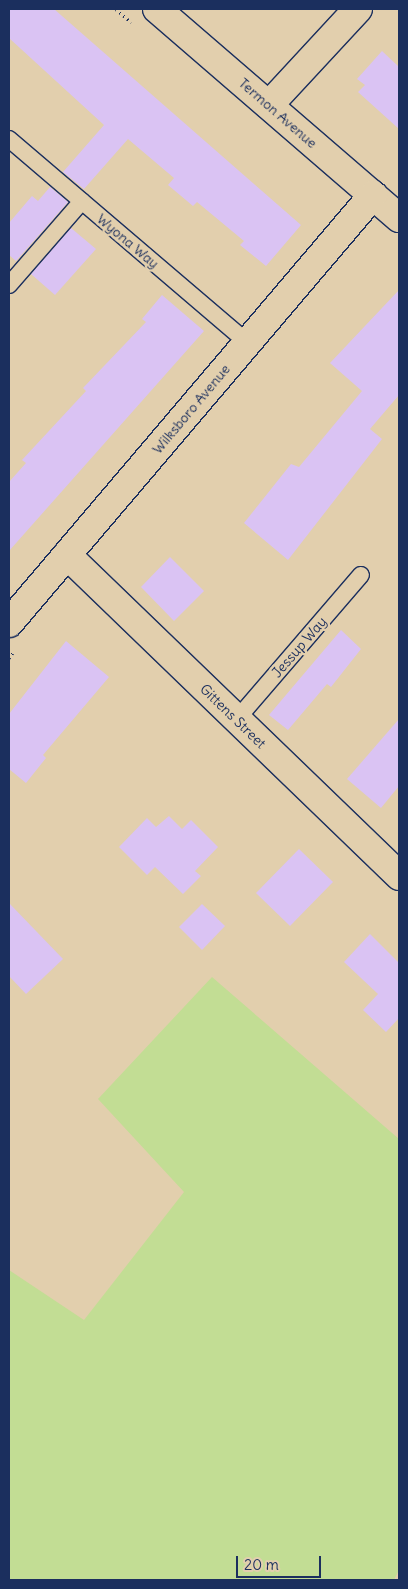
<!DOCTYPE html>
<style>
body{margin:0}
#map{position:relative;width:408px;height:1589px;overflow:hidden;background:#e2cfad;font-family:Delius,sans-serif}
div>[style]{position:absolute}
.green>*{inset:0;background:#c2dd94}
.building>*{inset:0;background:#dac3f3}
.path>*{height:3px;margin-top:-1.5px;transform-origin:0;background:repeating-linear-gradient(90deg,#1b2f5e 0 1px,transparent 0 5px)}
.roads{filter:drop-shadow(1px 0 #1b2f5e) drop-shadow(-1px 0 #1b2f5e) drop-shadow(0 1px #1b2f5e) drop-shadow(0 -1px #1b2f5e)}
.service>*{height:16px;margin:-8px;padding:0 8px;transform-origin:8px;border-radius:8px;background:#e2cfad}
.minor>*{height:28px;margin:-14px;padding:0 14px;transform-origin:14px;border-radius:14px;background:#e2cfad}
span{translate:-50% -50%;white-space:nowrap;text-align:center;line-height:1.15;-webkit-text-stroke:5px #e2cfad;paint-order:stroke}
.street-label{font-size:14px;color:#1b2f5e}
.frame{position:absolute;inset:0;border:10px solid #1b2f5e;pointer-events:none}
.scale{position:absolute;left:236px;top:1556px;width:85px;height:22px;box-sizing:border-box;border:2px solid #1b2f5e;border-top:0;padding-left:6px;font-size:15px;line-height:18px;white-space:nowrap;color:#1b2f5e;-webkit-text-stroke:4px #e2cfad;paint-order:stroke}
</style>
<div id="map">
<div class="green">
<i style="clip-path:polygon(212px 977px,399px 1139px,399px 1570px,394px 1580px,9px 1580px,9px 1270px,84px 1320px,184px 1192px,98px 1099px)"></i>
</div>
<div class="building">
<i style="clip-path:polygon(9px 9px,54px 9px,301px 225px,266px 266px,240px 245px,244px 241px,197px 202px,193px 206px,168px 185px,174px 178px,128px 139px,84px 189px,63px 172px,104px 125px,9px 38px)"></i>
<i style="clip-path:polygon(382px 51px,399px 67px,399px 129px,358px 92px,365px 85px,357px 79px)"></i>
<i style="clip-path:polygon(50px 187px,68px 202px,16px 261px,9px 255px,9px 223px,32px 196px,38px 201px)"></i>
<i style="clip-path:polygon(71px 228px,96px 249px,55px 295px,31px 274px)"></i>
<i style="clip-path:polygon(399px 290px,399px 395px,370px 429px,382px 439px,288px 560px,244px 523px,291px 464px,299px 467px,362px 391px,330px 363px)"></i>
<i style="clip-path:polygon(162px 295px,204px 331px,9px 551px,9px 482px,26px 463px,22px 460px,86px 391px,83px 388px,146px 322px,142px 319px)"></i>
<i style="clip-path:polygon(170px 557px,204px 591px,174px 621px,141px 587px)"></i>
<i style="clip-path:polygon(341px 630px,361px 649px,331px 687px,327px 684px,288px 730px,269px 715px)"></i>
<i style="clip-path:polygon(66px 641px,109px 677px,43px 755px,46px 758px,26px 783px,9px 769px,9px 714px)"></i>
<i style="clip-path:polygon(399px 719px,399px 786px,381px 808px,347px 779px)"></i>
<i style="clip-path:polygon(169px 816px,182px 829px,191px 820px,218px 847px,195px 871px,201px 876px,183px 894px,155px 867px,147px 875px,119px 847px,147px 818px,156px 827px)"></i>
<i style="clip-path:polygon(299px 849px,333px 882px,290px 926px,256px 893px)"></i>
<i style="clip-path:polygon(9px 903px,63px 959px,26px 994px,9px 976px)"></i>
<i style="clip-path:polygon(202px 904px,225px 926px,202px 950px,179px 927px)"></i>
<i style="clip-path:polygon(370px 934px,399px 963px,399px 1018px,386px 1032px,363px 1010px,378px 994px,344px 962px)"></i>
</div>
<div class="path">
<i style="left:116px;top:9px;width:20px;rotate:41deg"></i>
<i style="left:9px;top:658px;width:9px;rotate:-54deg"></i>
</div>
<div class="roads">
<div class="service">
<i style="left:9px;top:139px;width:314px;rotate:40.5deg"></i>
<i style="left:9px;top:285px;width:111px;rotate:-49deg"></i>
<i style="left:237px;top:719px;width:190px;rotate:-49.3deg"></i>
</div>
<div class="minor">
<i style="left:157px;top:9px;width:320px;rotate:40.8deg"></i>
<i style="left:269px;top:105px;width:131px;rotate:-47.2deg"></i>
<i style="left:67px;top:555px;width:462px;rotate:44deg"></i>
<i style="left:9px;top:623px;width:562px;rotate:-49.62deg"></i>
</div>
</div>
<div class="street-label">
<span style="left:278px;top:113px;rotate:41deg">Termon Avenue</span>
<span style="left:128px;top:241px;rotate:40deg">Wyona Way</span>
<span style="left:191px;top:409px;rotate:-50deg">Wilksboro Avenue</span>
<span style="left:299px;top:647px;rotate:-49deg">Jessup Way</span>
<span style="left:233px;top:716px;rotate:44deg">Gittens Street</span>
</div>
<div class="frame"></div>
<div class="scale">20 m</div>
</div>
